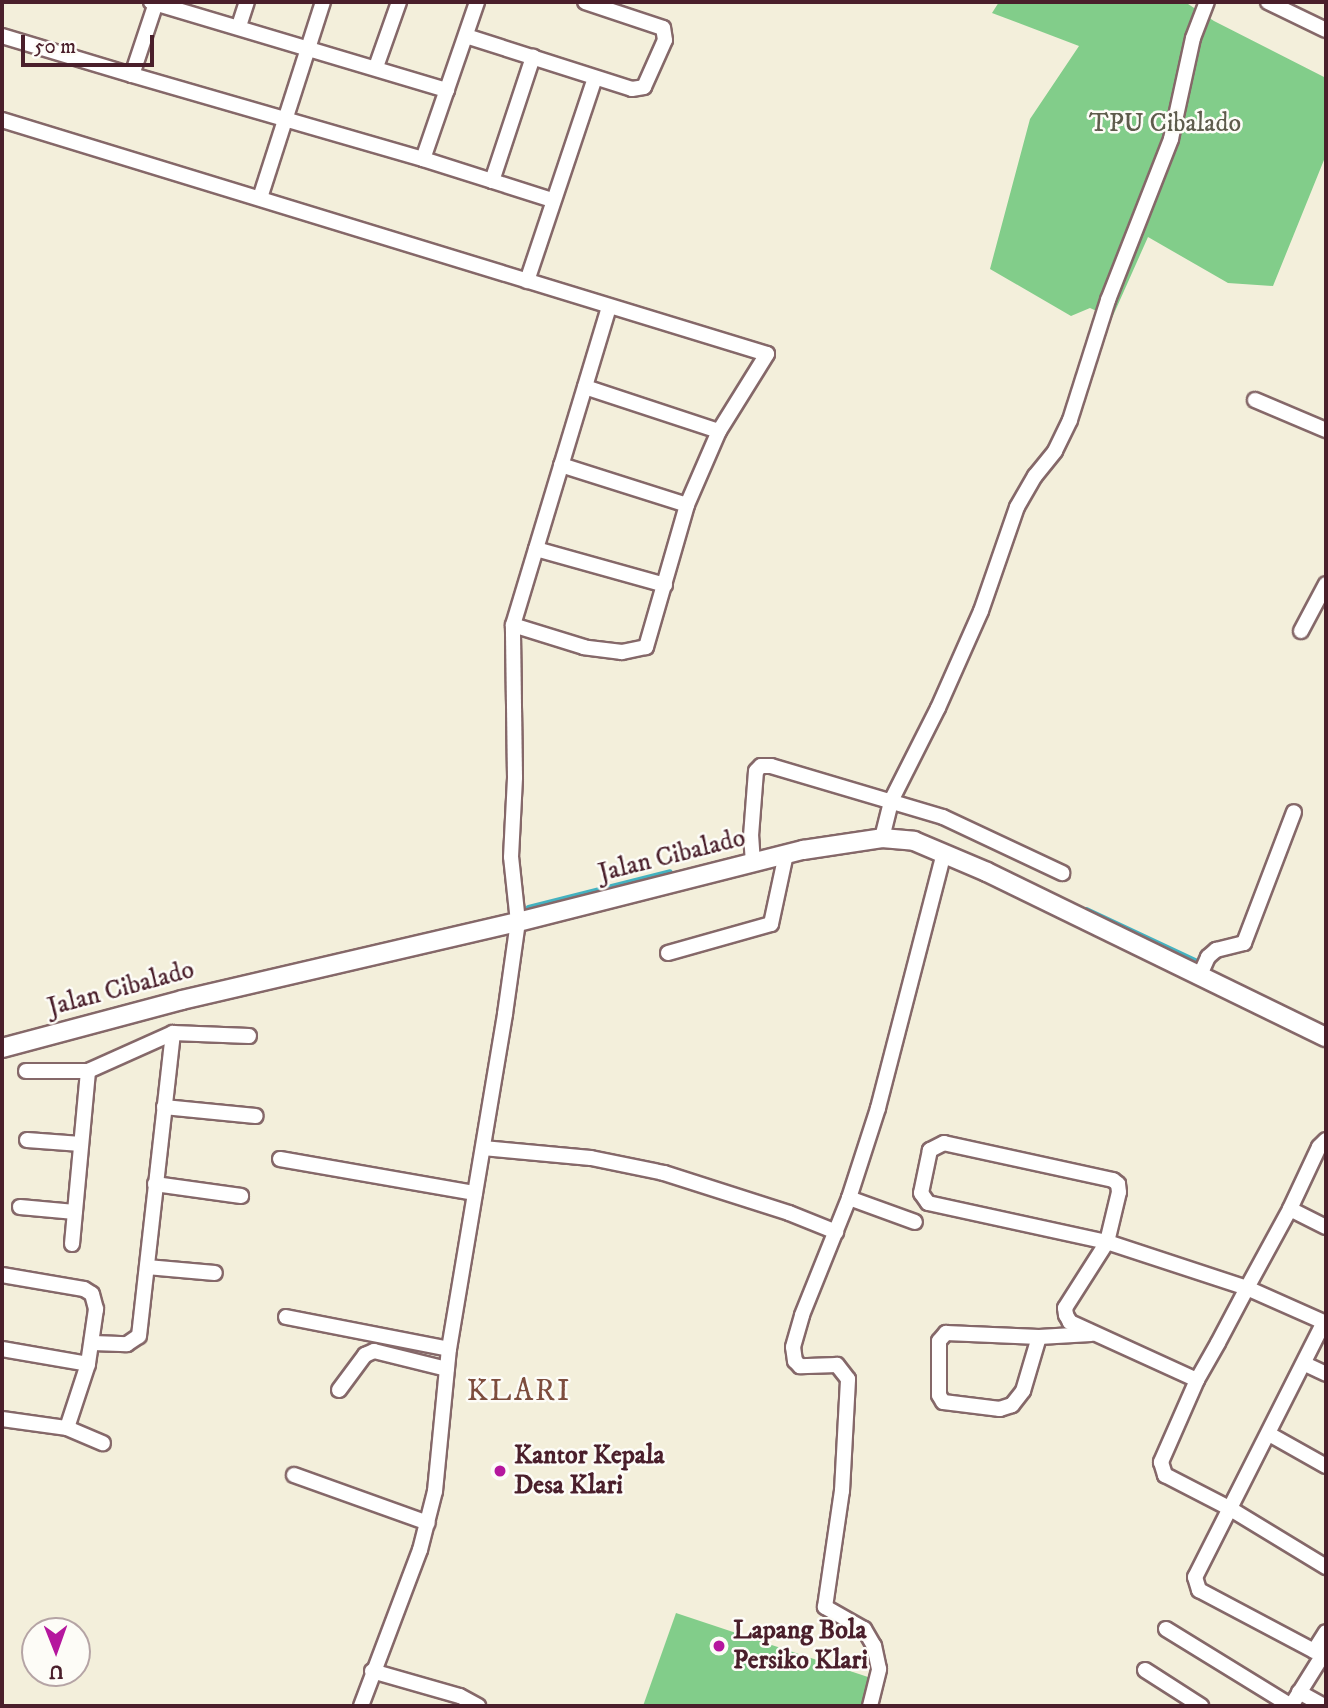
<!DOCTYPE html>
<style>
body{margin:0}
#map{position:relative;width:1328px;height:1708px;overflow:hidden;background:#f3efdb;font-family:"IM FELL DW Pica",serif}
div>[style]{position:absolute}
.green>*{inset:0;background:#82cd8a}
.stream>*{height:5px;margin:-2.5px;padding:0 2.5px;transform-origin:2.5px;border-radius:2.5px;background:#44b2c0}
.roads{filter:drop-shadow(2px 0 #856869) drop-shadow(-2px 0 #856869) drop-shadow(0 2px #856869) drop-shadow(0 -2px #856869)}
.minor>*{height:14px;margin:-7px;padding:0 7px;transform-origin:7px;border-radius:7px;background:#fff}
.tertiary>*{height:18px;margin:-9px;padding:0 9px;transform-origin:9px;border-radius:9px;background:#fff}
.dots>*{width:19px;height:19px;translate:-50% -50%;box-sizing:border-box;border:4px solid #fdfcf7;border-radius:50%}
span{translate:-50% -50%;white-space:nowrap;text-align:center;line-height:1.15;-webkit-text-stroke:5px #fdfcf7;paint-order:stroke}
.park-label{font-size:26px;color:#5e5c4c}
.street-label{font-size:26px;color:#4a1f2b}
.poi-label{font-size:26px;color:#4a1f2b;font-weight:700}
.left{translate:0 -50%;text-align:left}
.quarter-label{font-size:30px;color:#7d4d3d;letter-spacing:2px}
.frame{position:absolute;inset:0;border:4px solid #4a1f2b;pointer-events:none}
.north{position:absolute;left:21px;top:1617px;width:70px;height:70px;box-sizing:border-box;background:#fdfcf7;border:2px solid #b5a4a5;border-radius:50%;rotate:179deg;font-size:19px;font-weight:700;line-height:28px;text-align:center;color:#4a1f2b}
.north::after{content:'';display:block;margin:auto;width:24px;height:32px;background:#b5179e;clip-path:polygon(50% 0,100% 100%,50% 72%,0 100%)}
.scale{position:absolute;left:21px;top:35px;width:133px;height:32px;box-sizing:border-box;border:4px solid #4a1f2b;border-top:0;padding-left:9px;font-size:21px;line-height:24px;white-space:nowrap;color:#4a1f2b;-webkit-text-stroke:5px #fdfcf7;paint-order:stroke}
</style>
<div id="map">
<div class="green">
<i style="clip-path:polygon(999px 2px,1185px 2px,1214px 21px,1326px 78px,1326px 155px,1273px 286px,1228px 283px,1148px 237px,1112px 318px,1090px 308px,1071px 316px,990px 269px,1030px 119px,1079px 46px,992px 13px)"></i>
<i style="clip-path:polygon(676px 1613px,871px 1678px,861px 1706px,643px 1706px)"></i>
</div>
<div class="stream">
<i style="left:528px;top:907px;width:146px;rotate:-14.2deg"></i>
<i style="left:1086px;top:909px;width:123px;rotate:25.1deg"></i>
</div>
<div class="roads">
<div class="minor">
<i style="left:151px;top:2px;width:309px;rotate:16.6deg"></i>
<i style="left:1268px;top:2px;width:64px;rotate:25.8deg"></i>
<i style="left:239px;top:26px;width:25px;rotate:-72deg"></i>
<i style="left:2px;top:36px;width:136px;rotate:16.7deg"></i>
<i style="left:132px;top:75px;width:76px;rotate:-71.6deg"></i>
<i style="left:466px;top:36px;width:174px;rotate:17.7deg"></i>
<i style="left:632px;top:89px;width:12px;rotate:-9deg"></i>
<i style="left:644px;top:87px;width:51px;rotate:-65.9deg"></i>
<i style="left:665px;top:40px;width:12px;rotate:-99deg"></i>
<i style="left:663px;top:28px;width:82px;rotate:-161.6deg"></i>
<i style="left:376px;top:67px;width:69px;rotate:-70.5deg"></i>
<i style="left:132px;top:75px;width:303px;rotate:16.1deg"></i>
<i style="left:423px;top:159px;width:135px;rotate:17.6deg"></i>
<i style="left:2px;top:120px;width:800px;rotate:17.01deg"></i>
<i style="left:767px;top:354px;width:91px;rotate:121.9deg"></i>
<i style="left:719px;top:431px;width:81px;rotate:113.4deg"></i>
<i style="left:687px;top:505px;width:148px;rotate:106.1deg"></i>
<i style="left:646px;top:647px;width:25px;rotate:168deg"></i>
<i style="left:622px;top:652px;width:38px;rotate:-173deg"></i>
<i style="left:584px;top:647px;width:74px;rotate:-162.8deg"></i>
<i style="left:423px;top:159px;width:166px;rotate:-71deg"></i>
<i style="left:492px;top:181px;width:131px;rotate:-71.7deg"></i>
<i style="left:260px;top:198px;width:206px;rotate:-72.2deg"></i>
<i style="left:527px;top:281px;width:214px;rotate:-71.5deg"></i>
<i style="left:585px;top:387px;width:141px;rotate:18.2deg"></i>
<i style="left:1255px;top:400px;width:77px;rotate:22.9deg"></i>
<i style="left:561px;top:465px;width:132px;rotate:17.6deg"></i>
<i style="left:536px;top:549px;width:134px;rotate:15.6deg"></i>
<i style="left:1301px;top:631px;width:53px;rotate:-62deg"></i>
<i style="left:882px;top:838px;width:38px;rotate:-76deg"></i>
<i style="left:891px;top:801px;width:104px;rotate:-63.2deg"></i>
<i style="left:938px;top:708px;width:106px;rotate:-66.1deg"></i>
<i style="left:981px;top:611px;width:110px;rotate:-70.9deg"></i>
<i style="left:1017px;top:507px;width:36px;rotate:-60deg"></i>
<i style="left:1035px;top:476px;width:32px;rotate:-51deg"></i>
<i style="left:1055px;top:451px;width:34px;rotate:-64deg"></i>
<i style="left:1070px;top:420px;width:126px;rotate:-72.4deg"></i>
<i style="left:1108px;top:300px;width:173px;rotate:-68.6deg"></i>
<i style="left:1171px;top:139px;width:103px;rotate:-77.7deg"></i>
<i style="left:1193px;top:38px;width:39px;rotate:-69deg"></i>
<i style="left:753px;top:863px;width:27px;rotate:-94deg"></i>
<i style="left:751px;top:836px;width:65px;rotate:-85.6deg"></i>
<i style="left:756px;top:771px;width:7px;rotate:-45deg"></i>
<i style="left:761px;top:766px;width:10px"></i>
<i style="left:771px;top:766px;width:179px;rotate:16.5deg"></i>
<i style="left:943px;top:817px;width:132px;rotate:25.2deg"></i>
<i style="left:668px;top:953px;width:107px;rotate:-15.7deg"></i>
<i style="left:771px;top:924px;width:72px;rotate:-77.9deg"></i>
<i style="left:1200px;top:975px;width:20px;rotate:-66deg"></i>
<i style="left:1208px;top:957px;width:11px;rotate:-41deg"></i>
<i style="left:1216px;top:950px;width:29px;rotate:-14deg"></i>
<i style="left:1244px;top:943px;width:140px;rotate:-69.1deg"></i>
<i style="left:26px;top:1071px;width:62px"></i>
<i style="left:164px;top:1107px;width:92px;rotate:5.6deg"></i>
<i style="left:27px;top:1140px;width:54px;rotate:4.2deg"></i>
<i style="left:1326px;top:1140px;width:10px;rotate:135deg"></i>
<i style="left:1319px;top:1147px;width:68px;rotate:115.1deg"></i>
<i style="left:1290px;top:1209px;width:90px;rotate:118.6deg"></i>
<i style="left:1247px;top:1288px;width:62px;rotate:117.8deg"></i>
<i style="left:1218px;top:1343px;width:43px;rotate:119.6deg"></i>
<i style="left:1197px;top:1380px;width:140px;rotate:-155.5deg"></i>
<i style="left:1070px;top:1322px;width:8px;rotate:-120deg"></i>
<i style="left:1066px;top:1315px;width:7px;rotate:-98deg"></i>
<i style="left:1065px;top:1308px;width:78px;rotate:-57.5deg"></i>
<i style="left:1107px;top:1242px;width:51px;rotate:-76.5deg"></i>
<i style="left:1119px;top:1192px;width:8px;rotate:-97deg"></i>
<i style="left:1118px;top:1184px;width:6px;rotate:-141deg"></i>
<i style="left:1113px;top:1180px;width:173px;rotate:-167.7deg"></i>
<i style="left:944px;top:1143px;width:16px;rotate:153deg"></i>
<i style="left:930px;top:1150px;width:44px;rotate:101.8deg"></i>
<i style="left:921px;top:1193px;width:12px;rotate:55deg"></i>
<i style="left:928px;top:1203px;width:183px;rotate:12.3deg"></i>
<i style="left:1107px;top:1242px;width:147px;rotate:18.2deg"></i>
<i style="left:1247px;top:1288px;width:86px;rotate:23.9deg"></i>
<i style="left:483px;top:1148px;width:108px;rotate:5.3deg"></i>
<i style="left:591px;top:1158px;width:75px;rotate:11.6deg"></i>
<i style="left:664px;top:1173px;width:131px;rotate:17.7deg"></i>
<i style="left:789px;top:1213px;width:51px;rotate:22deg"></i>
<i style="left:280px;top:1159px;width:198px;rotate:9.9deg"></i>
<i style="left:155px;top:1184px;width:87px;rotate:7.9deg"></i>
<i style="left:849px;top:1198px;width:70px;rotate:20deg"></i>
<i style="left:20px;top:1207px;width:55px;rotate:5.2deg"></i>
<i style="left:1290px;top:1209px;width:40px;rotate:26.6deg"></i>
<i style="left:72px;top:1244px;width:174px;rotate:-84.7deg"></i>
<i style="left:88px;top:1071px;width:93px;rotate:-24.1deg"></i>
<i style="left:147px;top:1267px;width:68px;rotate:5deg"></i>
<i style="left:2px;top:1275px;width:83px;rotate:9.7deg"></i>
<i style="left:84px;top:1289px;width:9px;rotate:32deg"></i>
<i style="left:92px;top:1294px;width:16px;rotate:75deg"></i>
<i style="left:96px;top:1309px;width:56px;rotate:98.3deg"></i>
<i style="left:286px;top:1317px;width:166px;rotate:11.1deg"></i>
<i style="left:1324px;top:1322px;width:286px;rotate:116.8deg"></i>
<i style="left:1195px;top:1577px;width:14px;rotate:73deg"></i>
<i style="left:1199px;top:1590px;width:130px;rotate:27.9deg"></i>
<i style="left:1314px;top:1651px;width:22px;rotate:-58deg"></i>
<i style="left:1039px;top:1337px;width:56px;rotate:106.5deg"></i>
<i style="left:1023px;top:1391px;width:18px;rotate:128deg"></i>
<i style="left:1012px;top:1405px;width:13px;rotate:162deg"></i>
<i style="left:1000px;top:1409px;width:57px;rotate:-173deg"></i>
<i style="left:943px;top:1402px;width:8px;rotate:-120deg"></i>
<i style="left:939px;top:1395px;width:54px;rotate:-90deg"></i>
<i style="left:939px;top:1341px;width:11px;rotate:-49deg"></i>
<i style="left:946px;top:1333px;width:93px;rotate:2.5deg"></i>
<i style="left:1039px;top:1337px;width:52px;rotate:-3.3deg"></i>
<i style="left:93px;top:1343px;width:34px;rotate:2deg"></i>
<i style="left:127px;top:1344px;width:14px;rotate:-34deg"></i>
<i style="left:139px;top:1336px;width:305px;rotate:-83.6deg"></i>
<i style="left:173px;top:1033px;width:76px;rotate:2.3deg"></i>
<i style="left:2px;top:1349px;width:87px;rotate:9.9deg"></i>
<i style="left:88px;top:1364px;width:67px;rotate:108.2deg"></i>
<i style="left:1305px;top:1364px;width:23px;rotate:25deg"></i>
<i style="left:1197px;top:1380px;width:90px;rotate:113.7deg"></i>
<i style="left:1161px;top:1462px;width:14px;rotate:73deg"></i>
<i style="left:1165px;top:1475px;width:72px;rotate:27.3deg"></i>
<i style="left:1229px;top:1508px;width:114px;rotate:31.3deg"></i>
<i style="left:339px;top:1390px;width:44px;rotate:-53.4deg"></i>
<i style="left:365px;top:1355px;width:10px;rotate:-24deg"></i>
<i style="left:374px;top:1351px;width:75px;rotate:13.9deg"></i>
<i style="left:2px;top:1419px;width:66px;rotate:7.9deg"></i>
<i style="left:67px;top:1428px;width:39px;rotate:23deg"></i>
<i style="left:1269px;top:1434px;width:65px;rotate:29.3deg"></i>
<i style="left:294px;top:1475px;width:142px;rotate:19.7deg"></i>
<i style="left:1166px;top:1629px;width:147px;rotate:31.6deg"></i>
<i style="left:1145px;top:1670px;width:67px;rotate:32.7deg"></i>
<i style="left:372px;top:1671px;width:91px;rotate:15.9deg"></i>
<i style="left:460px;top:1696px;width:21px;rotate:29deg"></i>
<i style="left:1299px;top:1692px;width:29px;rotate:29deg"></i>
<i style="left:361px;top:1706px;width:167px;rotate:-69.3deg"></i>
<i style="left:420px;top:1550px;width:61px;rotate:-75.7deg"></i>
<i style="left:435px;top:1491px;width:143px;rotate:-84.4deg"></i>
<i style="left:449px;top:1349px;width:340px;rotate:-80.5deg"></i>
<i style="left:505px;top:1014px;width:93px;rotate:-82deg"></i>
<i style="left:518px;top:922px;width:65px;rotate:-96.1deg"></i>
<i style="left:511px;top:857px;width:80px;rotate:-87.1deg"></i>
<i style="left:515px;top:777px;width:152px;rotate:-90.8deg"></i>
<i style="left:513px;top:625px;width:332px;rotate:-73.2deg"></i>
<i style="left:870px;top:1706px;width:38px;rotate:-76deg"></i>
<i style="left:879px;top:1669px;width:24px;rotate:-102deg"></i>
<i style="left:874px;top:1646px;width:20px;rotate:-120deg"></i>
<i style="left:864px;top:1629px;width:45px;rotate:-150.6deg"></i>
<i style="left:825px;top:1607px;width:117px;rotate:-81.7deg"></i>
<i style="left:842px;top:1491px;width:112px;rotate:-86.9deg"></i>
<i style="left:848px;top:1379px;width:18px;rotate:-128deg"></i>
<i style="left:837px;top:1365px;width:37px;rotate:178deg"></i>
<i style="left:800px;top:1366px;width:7px;rotate:-135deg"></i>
<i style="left:795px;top:1361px;width:14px;rotate:-98deg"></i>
<i style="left:793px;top:1347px;width:33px;rotate:-74deg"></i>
<i style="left:802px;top:1315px;width:126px;rotate:-68.1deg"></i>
<i style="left:849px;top:1198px;width:95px;rotate:-72.1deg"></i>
<i style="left:878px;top:1108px;width:264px;rotate:-75.5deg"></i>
<i style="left:1291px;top:1706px;width:66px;rotate:-58deg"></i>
</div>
<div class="tertiary">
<i style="left:2px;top:1048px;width:186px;rotate:-14.9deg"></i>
<i style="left:182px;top:1000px;width:345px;rotate:-13.1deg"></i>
<i style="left:518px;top:922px;width:294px;rotate:-14.2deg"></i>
<i style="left:803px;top:850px;width:80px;rotate:-8.6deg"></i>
<i style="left:882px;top:838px;width:32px;rotate:5deg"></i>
<i style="left:914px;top:841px;width:79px;rotate:23deg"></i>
<i style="left:987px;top:872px;width:377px;rotate:26deg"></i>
</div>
</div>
<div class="dots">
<i style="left:500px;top:1471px;background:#b5179e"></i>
<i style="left:719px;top:1646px;background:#b5179e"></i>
</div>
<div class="park-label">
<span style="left:1165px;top:124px">TPU Cibalado</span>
</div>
<div class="street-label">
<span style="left:672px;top:856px;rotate:-14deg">Jalan Cibalado</span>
<span style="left:121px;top:989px;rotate:-15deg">Jalan Cibalado</span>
</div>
<div class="poi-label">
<span class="left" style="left:514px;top:1471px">Kantor Kepala<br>Desa Klari</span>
<span class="left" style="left:733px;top:1646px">Lapang Bola<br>Persiko Klari</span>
</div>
<div class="quarter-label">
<span style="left:519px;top:1392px">KLARI</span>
</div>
<div class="frame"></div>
<div class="north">U</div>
<div class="scale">50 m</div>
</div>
